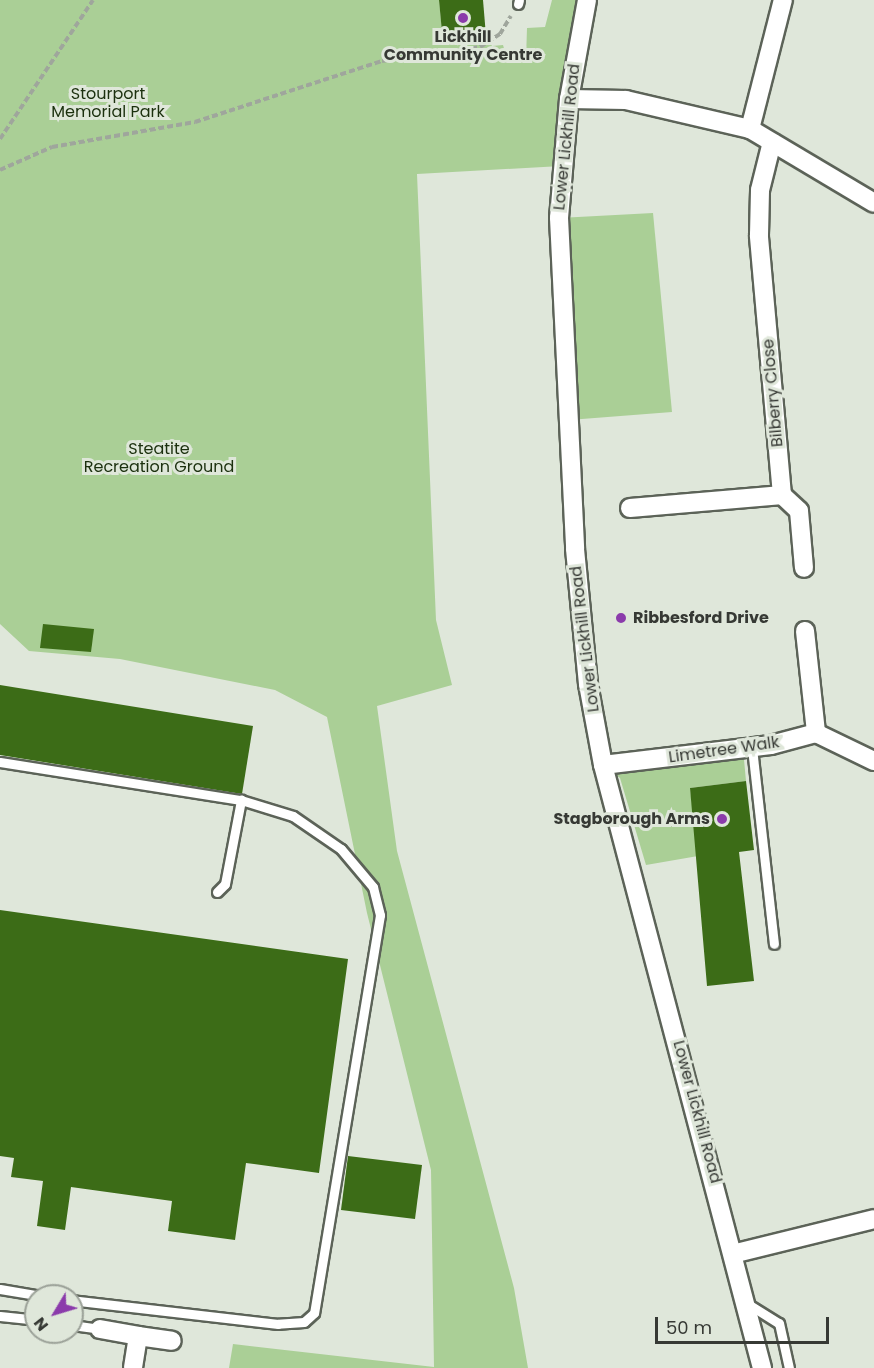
<!DOCTYPE html>
<style>
body{margin:0}
#map{position:relative;width:874px;height:1368px;overflow:hidden;background:#dfe7da;font-family:Poppins,sans-serif}
div>[style]{position:absolute}
.green>*{inset:0;background:#aacf96}
.building>*{inset:0;background:#3c6c17}
.path>*{height:4px;margin-top:-2px;transform-origin:0;background:repeating-linear-gradient(90deg,#9fa69c 0 6px,transparent 0 9px)}
.roads{filter:drop-shadow(2px 0 #5c6358) drop-shadow(-2px 0 #5c6358) drop-shadow(0 2px #5c6358) drop-shadow(0 -2px #5c6358)}
.lane>*{height:9px;margin:-4.5px;padding:0 4.5px;transform-origin:4.5px;border-radius:4.5px;background:#fff}
.street>*{height:18px;margin:-9px;padding:0 9px;transform-origin:9px;border-radius:9px;background:#fff}
.dots>*{width:16px;height:16px;translate:-50% -50%;box-sizing:border-box;border:3px solid #dfe7da;border-radius:50%}
span{translate:-50% -50%;white-space:nowrap;text-align:center;line-height:1.15;-webkit-text-stroke:6px #dfe7da;paint-order:stroke}
.poi-label{font-size:16px;color:#363934;font-weight:700}
.left{translate:0 -50%;text-align:left}
.right{translate:-100% -50%;text-align:right}
.park-label{font-size:16px;color:#1b300e}
.street-label{font-size:16px;color:#363934}
.north{position:absolute;left:24px;top:1284px;width:60px;height:60px;box-sizing:border-box;background:#dfe7da;border:2px solid #9ba198;border-radius:50%;rotate:232deg;font-size:16px;font-weight:700;line-height:24px;text-align:center;color:#363934}
.north::after{content:'';display:block;margin:auto;width:21px;height:27px;background:#8b3bab;clip-path:polygon(50% 0,100% 100%,50% 72%,0 100%)}
.scale{position:absolute;left:655px;top:1317px;width:174px;height:27px;box-sizing:border-box;border:3px solid #363934;border-top:0;padding-left:8px;font-size:18px;line-height:21px;white-space:nowrap;color:#363934;-webkit-text-stroke:4px #dfe7da;paint-order:stroke}
</style>
<div id="map">
<div class="green">
<i style="clip-path:polygon(0 0,439px 0,443px 42px,486px 36px,492px 46px,503px 45px,508px 62px,526px 59px,527px 28px,545px 27px,552px 0,587px 0,561px 166px,417px 174px,436px 620px,452px 685px,377px 706px,397px 851px,514px 1288px,528px 1368px,229px 1368px,233px 1344px,434px 1367px,431px 1170px,367px 913px,327px 717px,275px 690px,120px 659px,29px 651px,0 624px)"></i>
<i style="clip-path:polygon(653px 213px,672px 412px,569px 420px,559px 218px)"></i>
<i style="clip-path:polygon(743px 749px,746px 781px,690px 788px,698px 856px,646px 865px,620px 778px,603px 765px)"></i>
</div>
<div class="building">
<i style="clip-path:polygon(439px 0,483px 0,486px 36px,443px 43px)"></i>
<i style="clip-path:polygon(43px 624px,94px 629px,91px 652px,40px 648px)"></i>
<i style="clip-path:polygon(0 685px,253px 726px,242px 794px,0 755px)"></i>
<i style="clip-path:polygon(746px 781px,754px 850px,739px 852px,754px 981px,707px 986px,690px 788px)"></i>
<i style="clip-path:polygon(0 910px,348px 959px,319px 1173px,246px 1163px,235px 1240px,168px 1231px,172px 1201px,71px 1187px,65px 1230px,37px 1226px,43px 1181px,11px 1177px,14px 1158px,0 1156px)"></i>
<i style="clip-path:polygon(348px 1156px,422px 1165px,415px 1219px,341px 1210px)"></i>
</div>
<div class="path">
<i style="left:0;top:139px;width:167px;rotate:-56.2deg"></i>
<i style="left:0;top:170px;width:57px;rotate:-23.9deg"></i>
<i style="left:52px;top:147px;width:145px;rotate:-9.9deg"></i>
<i style="left:195px;top:122px;width:197px;rotate:-18.1deg"></i>
<i style="left:382px;top:61px;width:99px;rotate:-8.1deg"></i>
<i style="left:480px;top:47px;width:24px;rotate:-33deg"></i>
<i style="left:500px;top:34px;width:21px;rotate:-59deg"></i>
</div>
<div class="roads">
<div class="lane">
<i style="left:518px;top:4px;width:4px;rotate:-76deg"></i>
<i style="left:752px;top:748px;width:197px;rotate:83.6deg"></i>
<i style="left:0;top:762px;width:244px;rotate:9deg"></i>
<i style="left:241px;top:800px;width:54px;rotate:17.1deg"></i>
<i style="left:293px;top:816px;width:58px;rotate:34.5deg"></i>
<i style="left:341px;top:849px;width:50px;rotate:49.9deg"></i>
<i style="left:373px;top:887px;width:29px;rotate:76deg"></i>
<i style="left:380px;top:915px;width:403px;rotate:99.4deg"></i>
<i style="left:314px;top:1313px;width:13px;rotate:138deg"></i>
<i style="left:304px;top:1322px;width:26px;rotate:176deg"></i>
<i style="left:278px;top:1324px;width:207px;rotate:-173.4deg"></i>
<i style="left:217px;top:892px;width:11px;rotate:-45deg"></i>
<i style="left:225px;top:884px;width:86px;rotate:-79.2deg"></i>
<i style="left:0;top:1289px;width:43px;rotate:9.5deg"></i>
<i style="left:748px;top:1304px;width:36px;rotate:32deg"></i>
<i style="left:779px;top:1323px;width:46px;rotate:77.5deg"></i>
<i style="left:0;top:1316px;width:36px;rotate:6deg"></i>
<i style="left:72px;top:1325px;width:28px;rotate:8deg"></i>
</div>
<div class="street">
<i style="left:587px;top:0;width:101px;rotate:100.3deg"></i>
<i style="left:569px;top:99px;width:119px;rotate:94.8deg"></i>
<i style="left:559px;top:218px;width:331px;rotate:87.2deg"></i>
<i style="left:575px;top:549px;width:136px;rotate:84.5deg"></i>
<i style="left:588px;top:684px;width:82px;rotate:79.5deg"></i>
<i style="left:603px;top:765px;width:624px;rotate:75.23deg"></i>
<i style="left:569px;top:99px;width:57px;rotate:1deg"></i>
<i style="left:626px;top:100px;width:127px;rotate:13.2deg"></i>
<i style="left:750px;top:129px;width:144px;rotate:30.8deg"></i>
<i style="left:750px;top:129px;width:133px;rotate:-75.7deg"></i>
<i style="left:782px;top:495px;width:23px;rotate:43deg"></i>
<i style="left:799px;top:511px;width:57px;rotate:85deg"></i>
<i style="left:630px;top:508px;width:153px;rotate:-4.9deg"></i>
<i style="left:782px;top:495px;width:261px;rotate:-95.1deg"></i>
<i style="left:759px;top:235px;width:45px;rotate:-88.7deg"></i>
<i style="left:760px;top:190px;width:49px;rotate:-76deg"></i>
<i style="left:805px;top:631px;width:103px;rotate:83.8deg"></i>
<i style="left:603px;top:765px;width:169px;rotate:-6.8deg"></i>
<i style="left:771px;top:745px;width:47px;rotate:-14.9deg"></i>
<i style="left:816px;top:733px;width:64px;rotate:25.8deg"></i>
<i style="left:736px;top:1253px;width:142px;rotate:-13.8deg"></i>
<i style="left:100px;top:1329px;width:39px;rotate:10deg"></i>
<i style="left:138px;top:1336px;width:32px;rotate:99deg"></i>
<i style="left:138px;top:1336px;width:34px;rotate:8deg"></i>
</div>
</div>
<div class="dots">
<i style="left:463px;top:18px;background:#8b3bab"></i>
<i style="left:621px;top:618px;background:#8b3bab"></i>
<i style="left:722px;top:819px;background:#8b3bab"></i>
</div>
<div class="poi-label">
<span style="left:463px;top:46px">Lickhill<br>Community Centre</span>
<span class="left" style="left:633px;top:618px">Ribbesford Drive</span>
<span class="right" style="left:710px;top:819px">Stagborough Arms</span>
</div>
<div class="park-label">
<span style="left:108px;top:103px">Stourport<br>Memorial Park</span>
<span style="left:159px;top:458px">Steatite<br>Recreation Ground</span>
</div>
<div class="street-label">
<span style="left:567px;top:137px;rotate:-84deg">Lower Lickhill Road</span>
<span style="left:773px;top:393px;rotate:-95deg">Bilberry Close</span>
<span style="left:585px;top:639px;rotate:-97deg">Lower Lickhill Road</span>
<span style="left:724px;top:750px;rotate:-8deg">Limetree Walk</span>
<span style="left:697px;top:1112px;rotate:75deg">Lower Lickhill Road</span>
</div>
<div class="north">N</div>
<div class="scale">50 m</div>
</div>
